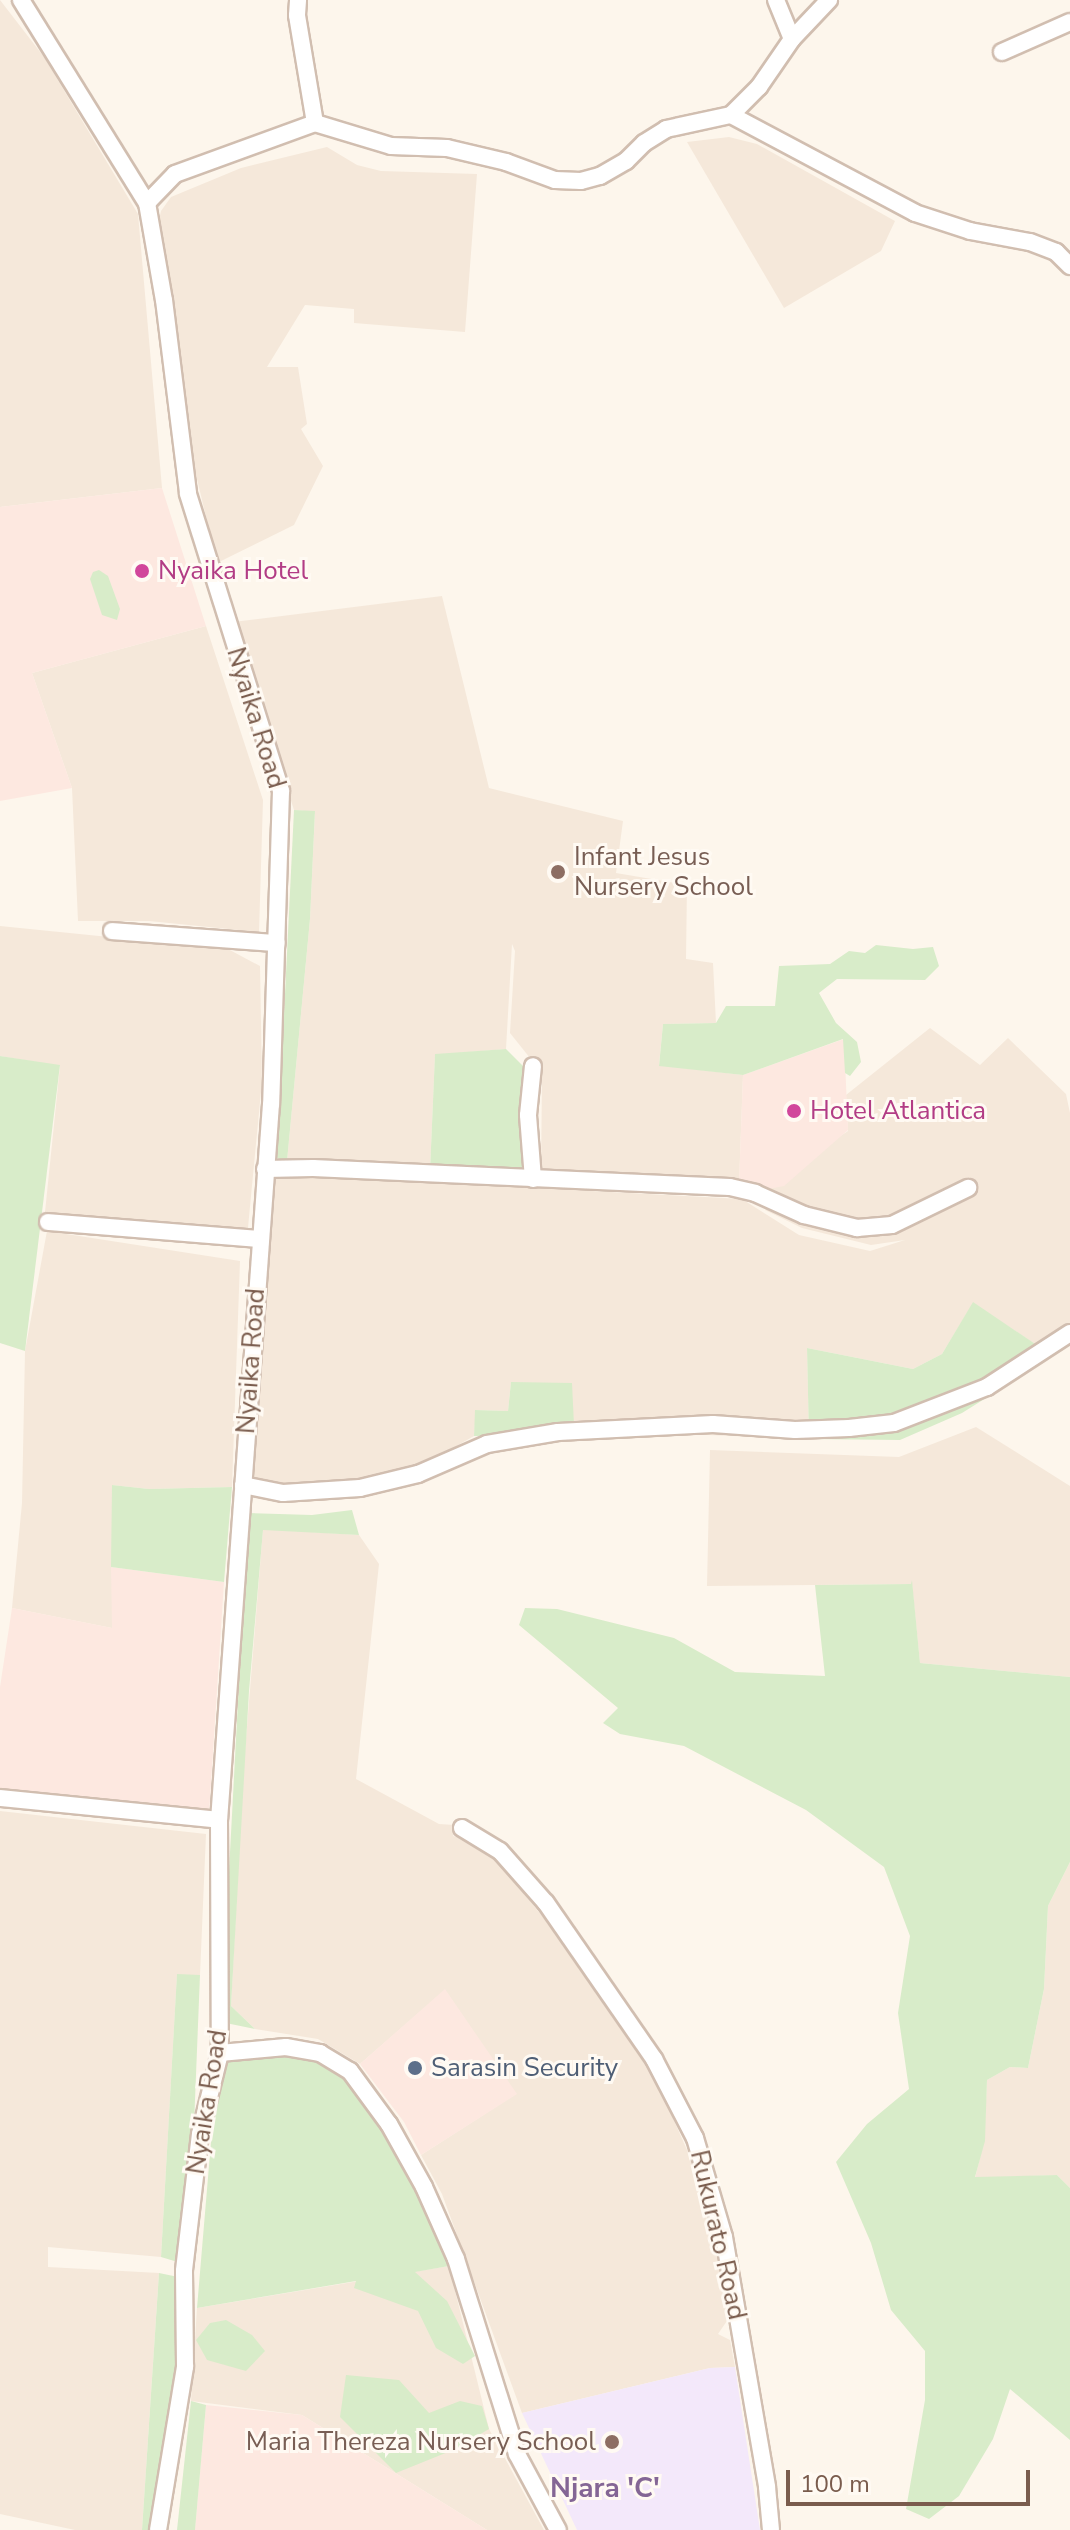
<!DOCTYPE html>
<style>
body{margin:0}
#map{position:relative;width:1070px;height:2530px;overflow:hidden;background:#fdf6ec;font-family:"Nunito Sans",sans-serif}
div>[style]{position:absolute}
.residential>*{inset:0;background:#f5e8da}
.commercial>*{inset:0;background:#fde8e0}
.education>*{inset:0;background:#f3e8fa}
.green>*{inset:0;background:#d8ecc9}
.roads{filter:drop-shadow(2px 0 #d1beb0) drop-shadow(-2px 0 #d1beb0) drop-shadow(0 2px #d1beb0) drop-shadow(0 -2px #d1beb0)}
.minor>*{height:16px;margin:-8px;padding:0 8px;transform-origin:8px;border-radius:8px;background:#fff}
.dots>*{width:22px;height:22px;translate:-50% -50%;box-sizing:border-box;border:4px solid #fffaf3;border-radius:50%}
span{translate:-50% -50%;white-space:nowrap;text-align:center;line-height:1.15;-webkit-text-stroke:6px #fffaf3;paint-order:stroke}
.hotel-label{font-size:26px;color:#b23c85}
.left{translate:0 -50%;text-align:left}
.street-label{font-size:26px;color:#7a5c4d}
.education-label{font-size:26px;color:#785e54}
.right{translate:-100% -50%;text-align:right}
.service-label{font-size:26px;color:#4e5e75}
.neighbourhood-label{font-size:28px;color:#846695;font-weight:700}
.scale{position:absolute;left:786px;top:2470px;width:244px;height:36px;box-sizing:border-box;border:4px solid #7a5c4d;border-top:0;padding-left:10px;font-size:24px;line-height:28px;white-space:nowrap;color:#7a5c4d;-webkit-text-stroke:6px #fffaf3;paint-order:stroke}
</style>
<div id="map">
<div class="residential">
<i style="clip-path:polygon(0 0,44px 57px,138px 214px,162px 488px,0 507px)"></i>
<i style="clip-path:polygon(729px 137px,757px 144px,895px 221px,881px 251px,784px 308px,687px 142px)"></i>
<i style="clip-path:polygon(327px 147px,357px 165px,381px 171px,477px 174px,465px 332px,354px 323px,354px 309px,305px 305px,267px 367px,298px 367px,307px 424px,301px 429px,323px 466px,294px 525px,217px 563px,188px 441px,182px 370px,158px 224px,161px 211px,171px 197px,241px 168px)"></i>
<i style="clip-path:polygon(442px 596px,489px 788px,623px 821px,616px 873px,687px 885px,686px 959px,713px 963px,716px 1023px,663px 1024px,659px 1065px,743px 1075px,739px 1184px,541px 1176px,542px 1073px,510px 1033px,515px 951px,512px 944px,506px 1049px,435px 1055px,430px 1171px,287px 1161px,310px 919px,315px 812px,294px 810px,233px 622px)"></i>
<i style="clip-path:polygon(206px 626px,263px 800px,259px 932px,149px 921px,78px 921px,72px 788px,32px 673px)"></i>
<i style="clip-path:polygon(0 926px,228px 949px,260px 966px,262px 1081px,247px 1238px,45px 1212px,60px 1066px,0 1056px)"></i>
<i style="clip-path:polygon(930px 1028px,980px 1065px,1008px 1038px,1066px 1094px,1070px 1113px,1070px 1340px,1053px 1356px,973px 1303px,942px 1354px,913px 1369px,807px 1348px,809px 1439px,658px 1433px,574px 1425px,511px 1382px,508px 1411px,476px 1410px,474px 1436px,380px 1489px,250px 1491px,274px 1174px,742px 1199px,799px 1235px,870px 1251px,905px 1240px,871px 1245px,802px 1228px,765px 1210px,776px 1203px,758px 1191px,848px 1131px,846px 1095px)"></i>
<i style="clip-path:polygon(47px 1231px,240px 1261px,232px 1487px,149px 1489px,112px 1485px,112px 1628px,12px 1608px,22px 1503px,25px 1351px)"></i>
<i style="clip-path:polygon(976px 1427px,1070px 1486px,1070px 1677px,920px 1663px,912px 1584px,707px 1586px,710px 1450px,899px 1457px)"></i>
<i style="clip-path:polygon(263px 1529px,359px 1535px,379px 1564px,356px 1779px,439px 1824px,455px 1825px,453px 1836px,466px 1839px,499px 1863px,585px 1969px,648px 2062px,707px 2195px,731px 2315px,718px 2334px,730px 2340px,735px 2367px,710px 2368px,522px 2413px,442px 2194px,421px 2155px,516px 2094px,445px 1990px,360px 2064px,318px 2039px,255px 2029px,231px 2006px,243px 1776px)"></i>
<i style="clip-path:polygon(0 1811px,206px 1834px,200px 1975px,177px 1975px,161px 2257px,48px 2247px,48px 2267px,159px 2273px,142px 2530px,75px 2530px,0 2514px)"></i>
<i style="clip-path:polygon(1070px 1862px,1070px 2188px,1057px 2175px,975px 2178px,984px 2141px,987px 2080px,1010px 2067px,1028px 2068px,1044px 1989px,1048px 1906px)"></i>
<i style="clip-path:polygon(449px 2266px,489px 2429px,544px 2530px,487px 2530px,302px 2415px,191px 2401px,197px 2308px)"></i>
</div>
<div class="commercial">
<i style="clip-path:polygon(162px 488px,206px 626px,32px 673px,72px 788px,0 801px,0 507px)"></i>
<i style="clip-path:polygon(844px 1039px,848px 1130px,784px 1186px,758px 1191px,739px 1184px,743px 1075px)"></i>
<i style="clip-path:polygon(111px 1567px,224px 1582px,209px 1814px,0 1788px,0 1687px,12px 1608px,112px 1628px)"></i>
<i style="clip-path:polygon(445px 1989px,517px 2094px,421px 2155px,404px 2122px,360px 2064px)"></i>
<i style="clip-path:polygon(206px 2405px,302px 2415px,487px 2530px,195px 2530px)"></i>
</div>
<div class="education">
<i style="clip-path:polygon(735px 2367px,760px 2530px,577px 2530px,522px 2413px,710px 2368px)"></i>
</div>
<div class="green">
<i style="clip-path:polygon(99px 570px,108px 576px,120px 609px,117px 620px,102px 615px,90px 579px,93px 572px)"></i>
<i style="clip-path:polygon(294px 810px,315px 811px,310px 919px,287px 1161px,277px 1158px)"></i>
<i style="clip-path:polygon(876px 945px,913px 949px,933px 947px,939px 966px,925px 980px,837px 979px,819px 993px,836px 1023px,857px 1042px,861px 1062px,850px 1076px,845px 1073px,843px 1039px,743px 1075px,659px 1066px,663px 1024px,716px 1023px,726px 1006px,775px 1006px,779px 966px,830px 964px,849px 951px,865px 953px)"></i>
<i style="clip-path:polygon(506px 1049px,528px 1071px,527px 1174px,430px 1171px,435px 1054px)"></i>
<i style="clip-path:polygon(0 1056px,60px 1065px,25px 1351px,0 1343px)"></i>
<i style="clip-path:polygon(973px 1302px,1053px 1356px,962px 1413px,900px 1440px,809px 1439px,807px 1348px,913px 1369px,942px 1354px)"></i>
<i style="clip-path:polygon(511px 1382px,572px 1383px,574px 1425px,658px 1433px,474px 1436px,475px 1410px,508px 1411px)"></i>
<i style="clip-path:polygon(112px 1485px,149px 1489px,232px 1487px,224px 1582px,111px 1567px)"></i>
<i style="clip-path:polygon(352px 1510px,359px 1535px,263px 1530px,249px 1691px,231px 2006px,255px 2029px,221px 2022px,248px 1513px,312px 1515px)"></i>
<i style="clip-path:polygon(912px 1580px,920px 1663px,1070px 1677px,1070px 1862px,1048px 1906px,1044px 1989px,1028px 2068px,1010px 2067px,987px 2080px,985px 2141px,975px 2177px,1057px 2175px,1070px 2188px,1070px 2440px,1010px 2389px,993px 2439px,959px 2496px,929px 2519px,906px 2509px,925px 2400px,925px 2351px,891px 2310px,871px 2243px,836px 2162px,867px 2124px,909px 2089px,898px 2013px,910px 1936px,884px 1867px,806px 1810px,684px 1746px,620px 1734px,603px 1723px,618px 1708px,519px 1625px,525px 1608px,557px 1609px,674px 1638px,735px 1672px,825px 1676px,815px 1585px,911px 1584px)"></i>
<i style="clip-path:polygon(177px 1974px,200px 1975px,194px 2125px,181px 2263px,161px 2257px)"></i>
<i style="clip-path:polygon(219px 2047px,312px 2061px,326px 2058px,395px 2139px,449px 2266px,415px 2272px,447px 2301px,475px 2356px,463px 2364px,436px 2348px,418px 2311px,354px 2288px,356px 2281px,197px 2308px)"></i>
<i style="clip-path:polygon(159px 2273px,183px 2278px,177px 2373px,152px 2530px,142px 2530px)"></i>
<i style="clip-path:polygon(226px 2320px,252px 2335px,265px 2351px,246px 2371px,207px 2360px,196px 2340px,210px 2323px)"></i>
<i style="clip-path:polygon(346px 2375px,399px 2380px,429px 2413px,460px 2401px,482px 2406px,489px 2429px,453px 2450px,396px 2473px,340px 2417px)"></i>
<i style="clip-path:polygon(191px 2401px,206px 2405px,195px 2530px,177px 2530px)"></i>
</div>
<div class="roads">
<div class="minor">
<i style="left:21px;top:0;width:239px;rotate:58.2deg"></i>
<i style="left:147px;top:203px;width:98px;rotate:80.1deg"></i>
<i style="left:164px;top:300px;width:195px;rotate:82.9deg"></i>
<i style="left:188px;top:494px;width:311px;rotate:72.6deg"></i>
<i style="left:281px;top:791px;width:313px;rotate:91.8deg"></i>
<i style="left:271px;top:1104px;width:718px;rotate:94.15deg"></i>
<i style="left:219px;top:1820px;width:233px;rotate:89.8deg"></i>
<i style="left:220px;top:2053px;width:83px;rotate:103.9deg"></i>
<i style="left:200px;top:2134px;width:138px;rotate:96.7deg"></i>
<i style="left:184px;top:2271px;width:96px;rotate:89.4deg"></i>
<i style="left:185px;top:2367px;width:165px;rotate:99.4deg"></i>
<i style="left:776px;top:0;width:42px;rotate:67.7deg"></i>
<i style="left:1002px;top:52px;width:74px;rotate:-23.8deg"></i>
<i style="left:731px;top:115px;width:40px;rotate:-45deg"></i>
<i style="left:759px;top:87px;width:58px;rotate:-55.5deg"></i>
<i style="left:792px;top:39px;width:54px;rotate:-46.5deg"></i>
<i style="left:315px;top:123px;width:79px;rotate:16.8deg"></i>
<i style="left:391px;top:146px;width:56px;rotate:2deg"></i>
<i style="left:447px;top:148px;width:61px;rotate:13.3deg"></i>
<i style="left:506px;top:162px;width:52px;rotate:20.2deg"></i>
<i style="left:555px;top:180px;width:26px;rotate:2deg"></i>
<i style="left:581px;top:181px;width:20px;rotate:-15deg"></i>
<i style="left:600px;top:176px;width:30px;rotate:-30deg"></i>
<i style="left:626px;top:161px;width:25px;rotate:-45deg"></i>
<i style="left:644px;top:143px;width:26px;rotate:-32deg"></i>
<i style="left:666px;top:129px;width:66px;rotate:-12.2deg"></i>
<i style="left:731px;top:115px;width:208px;rotate:28deg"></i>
<i style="left:915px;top:213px;width:58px;rotate:18.1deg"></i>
<i style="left:970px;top:231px;width:61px;rotate:10.4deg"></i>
<i style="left:1030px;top:242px;width:28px;rotate:21deg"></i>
<i style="left:1056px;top:252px;width:20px;rotate:45deg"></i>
<i style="left:147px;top:203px;width:40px;rotate:-46deg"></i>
<i style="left:175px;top:174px;width:149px;rotate:-20deg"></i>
<i style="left:315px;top:123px;width:109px;rotate:-99.5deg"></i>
<i style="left:297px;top:15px;width:15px;rotate:-86deg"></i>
<i style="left:112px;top:931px;width:165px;rotate:4.2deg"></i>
<i style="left:265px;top:1169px;width:48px;rotate:-1.2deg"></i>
<i style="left:313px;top:1168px;width:417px;rotate:2.6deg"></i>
<i style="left:730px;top:1187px;width:26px;rotate:13deg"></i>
<i style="left:755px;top:1193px;width:54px;rotate:24.2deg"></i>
<i style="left:804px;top:1215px;width:55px;rotate:13.8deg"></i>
<i style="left:857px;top:1228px;width:35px;rotate:-5deg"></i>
<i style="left:892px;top:1225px;width:85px;rotate:-26deg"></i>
<i style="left:533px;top:1179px;width:64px;rotate:-94.5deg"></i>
<i style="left:528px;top:1115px;width:49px;rotate:-84.2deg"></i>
<i style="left:48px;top:1222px;width:213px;rotate:4.6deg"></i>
<i style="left:243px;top:1485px;width:41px;rotate:11.3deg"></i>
<i style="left:283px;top:1493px;width:77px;rotate:-3.7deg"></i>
<i style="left:360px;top:1488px;width:60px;rotate:-13.6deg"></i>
<i style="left:418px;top:1474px;width:75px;rotate:-23.5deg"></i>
<i style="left:487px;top:1444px;width:72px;rotate:-9.6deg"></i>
<i style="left:558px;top:1432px;width:155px;rotate:-3deg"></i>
<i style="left:713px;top:1424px;width:82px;rotate:4.2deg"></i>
<i style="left:795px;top:1430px;width:54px;rotate:-2.1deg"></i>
<i style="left:849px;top:1428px;width:45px;rotate:-6.3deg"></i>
<i style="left:894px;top:1423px;width:100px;rotate:-21.2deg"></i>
<i style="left:987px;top:1387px;width:99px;rotate:-33deg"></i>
<i style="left:0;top:1798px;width:220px;rotate:5.7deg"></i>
<i style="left:462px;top:1828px;width:44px;rotate:31.2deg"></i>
<i style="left:500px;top:1851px;width:69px;rotate:48.5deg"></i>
<i style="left:546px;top:1903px;width:190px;rotate:55.3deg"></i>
<i style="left:654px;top:2059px;width:89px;rotate:62.6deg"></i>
<i style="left:695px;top:2138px;width:103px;rotate:73.7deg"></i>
<i style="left:724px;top:2237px;width:254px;rotate:80.2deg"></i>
<i style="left:767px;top:2487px;width:43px;rotate:84.7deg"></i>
<i style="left:220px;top:2053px;width:66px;rotate:-5.2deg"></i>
<i style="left:286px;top:2047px;width:35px;rotate:10deg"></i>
<i style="left:320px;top:2053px;width:35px;rotate:31deg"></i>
<i style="left:350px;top:2071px;width:66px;rotate:53.7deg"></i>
<i style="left:389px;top:2124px;width:72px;rotate:60.9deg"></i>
<i style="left:424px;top:2187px;width:79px;rotate:66deg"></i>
<i style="left:456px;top:2259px;width:204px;rotate:72.6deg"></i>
<i style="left:517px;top:2454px;width:86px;rotate:61.7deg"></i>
</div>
</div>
<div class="dots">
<i style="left:142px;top:571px;background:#d1479c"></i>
<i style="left:558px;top:872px;background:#8d6e63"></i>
<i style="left:794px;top:1111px;background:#d1479c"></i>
<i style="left:415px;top:2068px;background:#5c6f8a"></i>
<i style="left:612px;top:2442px;background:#8d6e63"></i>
</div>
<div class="hotel-label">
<span class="left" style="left:158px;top:571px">Nyaika Hotel</span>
<span class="left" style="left:810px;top:1111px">Hotel Atlantica</span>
</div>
<div class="street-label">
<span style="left:256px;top:718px;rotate:73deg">Nyaika Road</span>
<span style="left:251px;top:1361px;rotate:-86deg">Nyaika Road</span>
<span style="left:207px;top:2102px;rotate:-81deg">Nyaika Road</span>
<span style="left:718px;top:2235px;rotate:77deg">Rukurato Road</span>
</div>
<div class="education-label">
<span class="left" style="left:574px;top:872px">Infant Jesus<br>Nursery School</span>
<span class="right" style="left:596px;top:2442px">Maria Thereza Nursery School</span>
</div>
<div class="service-label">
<span class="left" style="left:431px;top:2068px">Sarasin Security</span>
</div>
<div class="neighbourhood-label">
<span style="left:605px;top:2488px">Njara 'C'</span>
</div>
<div class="scale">100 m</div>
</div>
